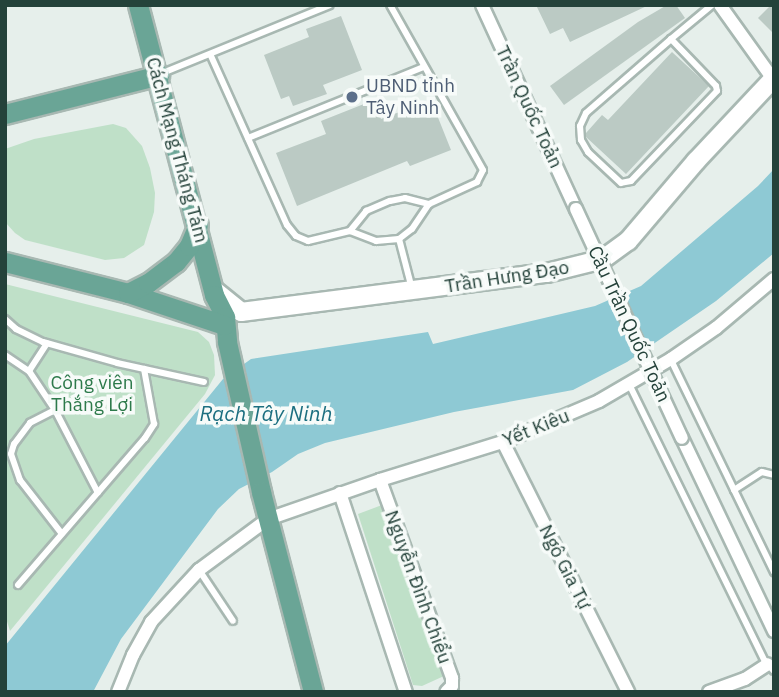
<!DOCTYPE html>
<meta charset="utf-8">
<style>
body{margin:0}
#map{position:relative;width:779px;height:697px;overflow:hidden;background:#e6efeb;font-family:"IBM Plex Sans",sans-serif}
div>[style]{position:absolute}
.green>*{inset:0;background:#bfe0c8}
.water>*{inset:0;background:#8ec9d4}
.building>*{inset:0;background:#bbcac4}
.roads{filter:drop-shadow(2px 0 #a8b8b2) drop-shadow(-2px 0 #a8b8b2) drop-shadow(0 2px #a8b8b2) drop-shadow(0 -2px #a8b8b2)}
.lane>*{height:6px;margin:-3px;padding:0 3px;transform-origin:3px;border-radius:3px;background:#fff}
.street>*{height:12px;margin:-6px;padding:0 6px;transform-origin:6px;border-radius:6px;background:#fff}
.secondary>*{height:18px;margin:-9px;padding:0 9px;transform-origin:9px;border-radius:9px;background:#fff}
.primary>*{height:19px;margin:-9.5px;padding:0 9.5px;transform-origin:9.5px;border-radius:9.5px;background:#6aa596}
.bridges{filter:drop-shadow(2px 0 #a8b8b2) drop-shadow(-2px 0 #a8b8b2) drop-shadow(0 2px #a8b8b2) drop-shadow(0 -2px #a8b8b2)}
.street-bridge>*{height:12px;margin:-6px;padding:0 6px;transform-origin:6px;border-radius:6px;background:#fff}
.dots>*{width:19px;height:19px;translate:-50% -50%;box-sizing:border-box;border:4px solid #f7fbf9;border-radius:50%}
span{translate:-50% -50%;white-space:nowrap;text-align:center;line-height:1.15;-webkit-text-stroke:7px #f7fbf9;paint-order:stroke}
.service-label{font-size:19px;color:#4e5e75}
.left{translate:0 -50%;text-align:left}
.street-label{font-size:19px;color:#24423a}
.park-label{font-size:19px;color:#2d7a4b}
.water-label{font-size:21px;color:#1c6f80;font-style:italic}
.frame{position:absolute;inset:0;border:7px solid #24423a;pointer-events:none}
</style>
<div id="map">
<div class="green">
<i style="clip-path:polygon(113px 124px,126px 128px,142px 146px,150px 168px,155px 193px,154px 212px,144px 245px,124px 258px,105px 260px,25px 240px,15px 233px,5px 222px,5px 149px,34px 139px)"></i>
<i style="clip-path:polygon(5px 284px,198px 332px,209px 342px,214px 355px,215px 375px,205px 394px,10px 631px,5px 615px)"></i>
<i style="clip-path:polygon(382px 505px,444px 676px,422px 686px,413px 685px,358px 514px)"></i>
</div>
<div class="water">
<i style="clip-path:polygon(774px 169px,774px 253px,716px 301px,627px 362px,573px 390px,454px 412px,325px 443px,298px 454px,272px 472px,239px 489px,218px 509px,121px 639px,93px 692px,5px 692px,5px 646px,223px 379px,251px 359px,428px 332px,433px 344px,595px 306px,641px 286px,758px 186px)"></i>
</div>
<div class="building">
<i style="clip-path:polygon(536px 5px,649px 5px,570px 42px,563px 28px,550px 34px)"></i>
<i style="clip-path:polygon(667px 5px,676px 5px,685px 18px,564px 105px,550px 86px,638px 22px)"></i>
<i style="clip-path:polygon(771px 5px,774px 5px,774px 34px,758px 18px)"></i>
<i style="clip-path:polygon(341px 16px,362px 70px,323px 85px,327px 94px,293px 106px,289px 96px,281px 99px,264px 55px,309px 37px,306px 29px)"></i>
<i style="clip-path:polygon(672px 52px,709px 86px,626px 174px,586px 137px,586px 133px,602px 115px,608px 120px)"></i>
<i style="clip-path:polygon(374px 100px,381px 119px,431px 100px,451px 150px,410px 166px,407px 161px,297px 206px,276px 153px,326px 134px,321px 121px)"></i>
</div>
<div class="roads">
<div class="lane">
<i style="left:671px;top:39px;width:65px;rotate:46.2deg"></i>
<i style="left:716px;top:86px;width:5px;rotate:79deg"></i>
<i style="left:717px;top:91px;width:124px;rotate:133.7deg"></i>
<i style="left:631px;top:181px;width:10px;rotate:169deg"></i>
<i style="left:621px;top:183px;width:45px;rotate:-136.8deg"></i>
<i style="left:588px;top:152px;width:14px;rotate:-120deg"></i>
<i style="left:581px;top:140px;width:14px;rotate:-94deg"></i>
<i style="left:580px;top:126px;width:14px;rotate:-65deg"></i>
<i style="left:586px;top:113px;width:113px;rotate:-41deg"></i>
<i style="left:671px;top:39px;width:53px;rotate:-39.7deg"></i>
<i style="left:211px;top:56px;width:185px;rotate:65.8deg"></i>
<i style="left:287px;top:225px;width:14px;rotate:51deg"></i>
<i style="left:296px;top:236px;width:13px;rotate:23deg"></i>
<i style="left:308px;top:241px;width:43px;rotate:-13.4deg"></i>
<i style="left:350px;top:231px;width:28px;rotate:21deg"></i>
<i style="left:376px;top:241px;width:23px;rotate:-5deg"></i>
<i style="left:399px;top:239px;width:16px;rotate:-38deg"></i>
<i style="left:412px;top:229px;width:30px;rotate:-56deg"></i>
<i style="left:429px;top:204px;width:53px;rotate:-24.6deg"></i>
<i style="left:477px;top:182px;width:13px;rotate:-63deg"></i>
<i style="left:483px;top:170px;width:189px;rotate:-119.4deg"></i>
<i style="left:160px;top:74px;width:183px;rotate:-22.1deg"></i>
<i style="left:248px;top:138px;width:190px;rotate:-22deg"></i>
<i style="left:350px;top:231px;width:26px;rotate:-51deg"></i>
<i style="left:366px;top:211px;width:26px;rotate:-23deg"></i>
<i style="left:390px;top:201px;width:15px;rotate:-11deg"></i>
<i style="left:405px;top:198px;width:25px;rotate:14deg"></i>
<i style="left:399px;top:239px;width:52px;rotate:75.4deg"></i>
<i style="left:5px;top:319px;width:15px;rotate:42deg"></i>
<i style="left:16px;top:329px;width:30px;rotate:26deg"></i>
<i style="left:43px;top:342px;width:77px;rotate:15.8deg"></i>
<i style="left:117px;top:363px;width:89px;rotate:12.3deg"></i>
<i style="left:5px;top:355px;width:29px;rotate:34deg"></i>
<i style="left:29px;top:371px;width:47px;rotate:56.3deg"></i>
<i style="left:55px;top:410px;width:93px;rotate:62.6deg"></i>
<i style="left:671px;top:360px;width:236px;rotate:64.1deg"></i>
<i style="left:29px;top:371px;width:33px;rotate:-57deg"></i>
<i style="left:629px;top:384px;width:309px;rotate:63.9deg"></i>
<i style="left:765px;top:661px;width:13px;rotate:48deg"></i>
<i style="left:55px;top:410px;width:28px;rotate:153deg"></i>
<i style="left:30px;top:423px;width:26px;rotate:127deg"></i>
<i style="left:14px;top:444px;width:10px;rotate:107deg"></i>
<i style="left:11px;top:454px;width:28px;rotate:71deg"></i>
<i style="left:20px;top:480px;width:68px;rotate:52.1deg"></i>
<i style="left:734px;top:490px;width:33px;rotate:-33deg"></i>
<i style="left:762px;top:472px;width:12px;rotate:14deg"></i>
<i style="left:199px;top:570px;width:61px;rotate:56.3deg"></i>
<i style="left:18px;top:585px;width:194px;rotate:-49.2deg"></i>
<i style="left:145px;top:438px;width:17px;rotate:-57deg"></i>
<i style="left:154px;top:424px;width:56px;rotate:-100.3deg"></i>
</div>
<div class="street">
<i style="left:482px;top:5px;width:225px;rotate:65.3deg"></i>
<i style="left:720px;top:5px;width:91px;rotate:54.4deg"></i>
<i style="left:682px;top:438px;width:214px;rotate:64.5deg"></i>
<i style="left:503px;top:442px;width:280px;rotate:63.4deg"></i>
<i style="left:380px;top:480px;width:211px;rotate:70deg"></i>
<i style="left:452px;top:678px;width:8px;rotate:90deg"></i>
<i style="left:452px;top:686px;width:8px;rotate:135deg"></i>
<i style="left:340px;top:493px;width:210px;rotate:71.7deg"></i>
<i style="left:118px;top:692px;width:40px;rotate:-68deg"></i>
<i style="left:133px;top:655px;width:38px;rotate:-61deg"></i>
<i style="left:151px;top:622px;width:71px;rotate:-47.3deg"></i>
<i style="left:199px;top:570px;width:86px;rotate:-36.5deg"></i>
<i style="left:268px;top:519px;width:119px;rotate:-19.2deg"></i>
<i style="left:380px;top:480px;width:129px;rotate:-17.2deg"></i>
<i style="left:503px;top:442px;width:104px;rotate:-23.1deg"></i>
<i style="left:599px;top:401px;width:83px;rotate:-30.3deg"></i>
<i style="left:671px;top:359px;width:55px;rotate:-34.6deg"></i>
<i style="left:716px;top:328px;width:76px;rotate:-40.2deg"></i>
<i style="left:709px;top:692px;width:38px;rotate:-20deg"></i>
<i style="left:745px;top:679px;width:27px;rotate:-33deg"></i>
</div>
<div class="secondary">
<i style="left:214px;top:290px;width:35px;rotate:39deg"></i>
<i style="left:241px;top:312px;width:308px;rotate:-7.3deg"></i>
<i style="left:547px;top:273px;width:58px;rotate:-14deg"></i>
<i style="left:603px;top:259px;width:31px;rotate:-36deg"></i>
<i style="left:628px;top:241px;width:105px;rotate:-49.6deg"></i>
<i style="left:696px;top:161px;width:114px;rotate:-46.8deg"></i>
</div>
<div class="primary">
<i style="left:138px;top:5px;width:300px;rotate:75.3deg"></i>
<i style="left:214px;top:295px;width:25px;rotate:63deg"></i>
<i style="left:225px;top:317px;width:25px;rotate:85deg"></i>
<i style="left:227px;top:342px;width:154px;rotate:77.2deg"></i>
<i style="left:261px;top:492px;width:207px;rotate:75.4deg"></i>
<i style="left:5px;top:114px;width:159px;rotate:-14.2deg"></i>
<i style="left:5px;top:262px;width:127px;rotate:14.1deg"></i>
<i style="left:128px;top:293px;width:101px;rotate:18.4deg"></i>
<i style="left:128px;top:293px;width:22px;rotate:-27deg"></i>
<i style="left:148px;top:283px;width:35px;rotate:-37deg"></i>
<i style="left:176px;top:262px;width:21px;rotate:-51deg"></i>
<i style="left:189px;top:246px;width:23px;rotate:-67deg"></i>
</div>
</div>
<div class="bridges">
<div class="street-bridge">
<i style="left:576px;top:209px;width:252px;rotate:65.2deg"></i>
</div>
</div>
<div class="dots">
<i style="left:352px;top:97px;background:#5c6f8a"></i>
</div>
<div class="service-label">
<span class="left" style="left:366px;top:97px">UBND tỉnh<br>Tây Ninh</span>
</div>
<div class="street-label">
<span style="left:529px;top:107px;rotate:65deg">Trần Quốc Toản</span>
<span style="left:177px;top:150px;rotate:75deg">Cách Mạng Tháng Tám</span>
<span style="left:507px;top:277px;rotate:-9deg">Trần Hưng Đạo</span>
<span style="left:629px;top:324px;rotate:65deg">Cầu Trần Quốc Toản</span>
<span style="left:536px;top:428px;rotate:-22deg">Yết Kiêu</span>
<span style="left:565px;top:567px;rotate:63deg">Ngô Gia Tự</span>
<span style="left:418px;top:587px;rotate:70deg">Nguyễn Đình Chiểu</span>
</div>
<div class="park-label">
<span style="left:92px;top:394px">Công viên<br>Thắng Lợi</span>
</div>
<div class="water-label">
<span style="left:266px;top:413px">Rạch Tây Ninh</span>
</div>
<div class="frame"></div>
</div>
